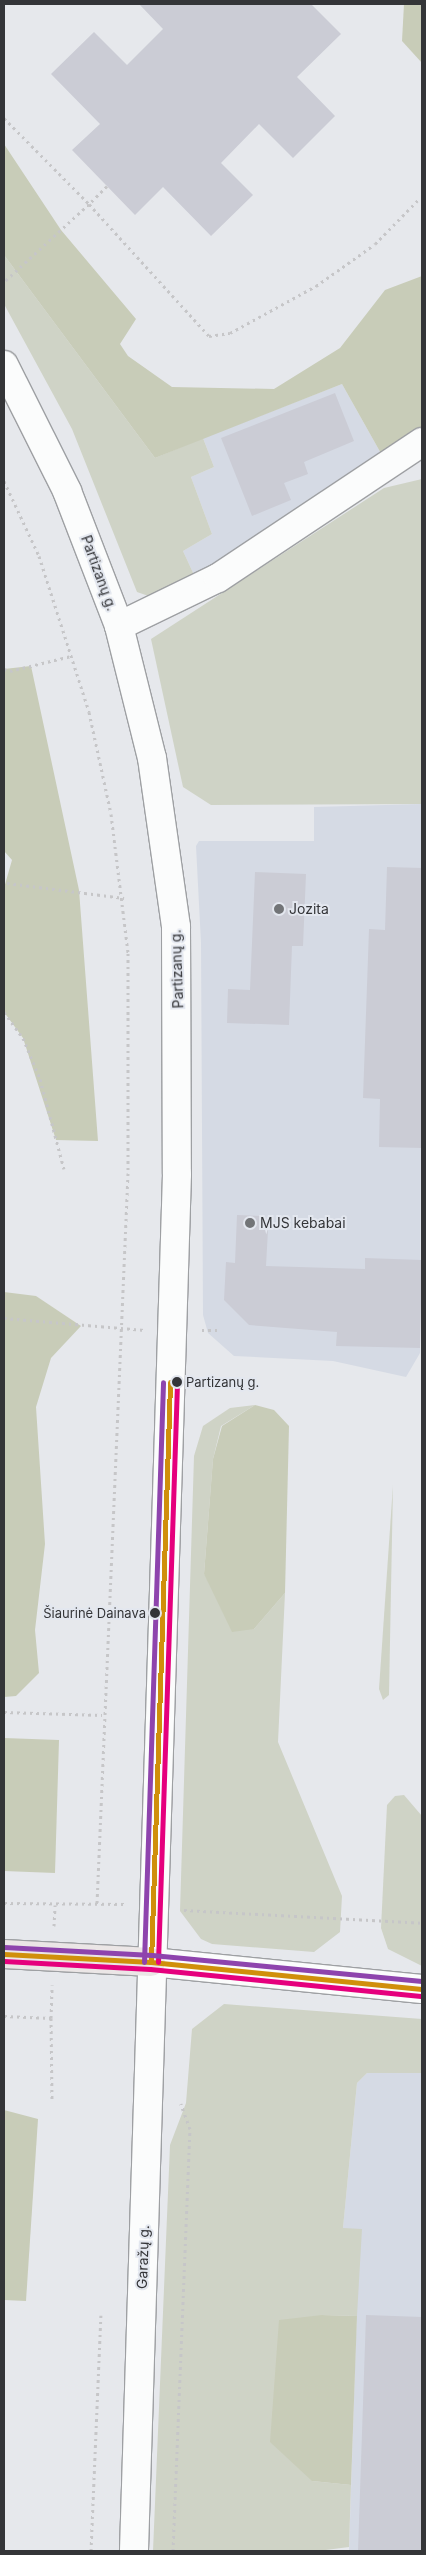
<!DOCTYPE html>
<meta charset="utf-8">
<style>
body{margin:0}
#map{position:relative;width:426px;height:2555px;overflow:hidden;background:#e6e8ec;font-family:Inter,sans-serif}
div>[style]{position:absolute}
.built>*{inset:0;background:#d5dae4}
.green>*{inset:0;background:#cfd3c6}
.forest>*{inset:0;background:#c8ccb8}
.building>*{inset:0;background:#cbccd5}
.path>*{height:3px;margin-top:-1.5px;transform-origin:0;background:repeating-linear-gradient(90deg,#c6c6c8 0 2.5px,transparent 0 6.5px)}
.roads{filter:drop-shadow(1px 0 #9ea0a3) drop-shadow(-1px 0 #9ea0a3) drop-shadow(0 1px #9ea0a3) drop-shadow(0 -1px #9ea0a3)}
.minor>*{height:28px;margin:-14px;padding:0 14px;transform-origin:14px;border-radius:14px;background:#fbfcfc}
.major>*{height:28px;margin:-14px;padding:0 14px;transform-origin:14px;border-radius:14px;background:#ebe6e6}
.bus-1>*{height:5px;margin:-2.5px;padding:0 2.5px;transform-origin:2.5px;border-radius:2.5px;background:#d08f0b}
.bus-2>*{height:5px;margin:-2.5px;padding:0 2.5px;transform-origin:2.5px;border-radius:2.5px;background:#e5007d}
.bus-3>*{height:5px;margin:-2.5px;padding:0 2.5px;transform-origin:2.5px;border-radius:2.5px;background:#8e44ad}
.dots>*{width:14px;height:14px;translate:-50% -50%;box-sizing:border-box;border:2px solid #e3e7ef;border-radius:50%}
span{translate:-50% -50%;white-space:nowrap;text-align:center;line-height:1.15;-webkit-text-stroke:4px #e3e7ef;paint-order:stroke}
.bus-label{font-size:13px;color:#343538}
.left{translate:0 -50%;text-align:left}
.right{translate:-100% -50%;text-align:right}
.street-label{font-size:14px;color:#343538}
.poi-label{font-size:14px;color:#343538}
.frame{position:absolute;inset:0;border:5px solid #343538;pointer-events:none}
</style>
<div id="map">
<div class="built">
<i style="clip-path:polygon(342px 384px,383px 457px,195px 577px,183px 551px,212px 534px,191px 477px,214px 467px,203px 438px)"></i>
<i style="clip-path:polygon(422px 804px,420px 1353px,406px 1377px,333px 1361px,234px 1356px,208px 1333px,203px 1315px,201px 943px,196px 846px,199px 841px,314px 841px,314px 807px)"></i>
<i style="clip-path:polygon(367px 2073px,422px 2073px,422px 2551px,349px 2551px,357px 2307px,343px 2228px,357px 2083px)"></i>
</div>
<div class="green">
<i style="clip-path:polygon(4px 255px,155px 458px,203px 438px,214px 467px,191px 477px,212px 534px,183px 551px,195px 577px,160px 600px,137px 592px,72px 429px,4px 304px)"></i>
<i style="clip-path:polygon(422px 479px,422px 804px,211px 805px,183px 787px,151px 639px,384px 488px)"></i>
<i style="clip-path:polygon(255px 1405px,221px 1426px,213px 1459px,204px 1574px,254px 1629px,285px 1593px,278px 1742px,342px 1896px,340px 1932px,314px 1952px,212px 1944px,201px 1939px,180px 1911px,194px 1456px,203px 1426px,230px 1408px)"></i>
<i style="clip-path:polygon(393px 1485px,389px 1695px,383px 1700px,379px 1689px)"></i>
<i style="clip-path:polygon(404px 1795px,422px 1816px,422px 1966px,388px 1949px,381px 1928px,387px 1805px,395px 1796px)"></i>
<i style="clip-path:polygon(224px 2004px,422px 2019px,422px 2073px,367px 2073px,357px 2083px,343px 2228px,362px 2229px,357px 2316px,322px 2315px,312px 2481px,351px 2485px,349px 2547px,318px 2551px,153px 2551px,170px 2145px,186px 2103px,192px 2029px)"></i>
</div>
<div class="forest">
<i style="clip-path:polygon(404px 4px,422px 4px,422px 63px,402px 41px)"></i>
<i style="clip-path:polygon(4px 144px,61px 230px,136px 319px,120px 344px,128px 356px,172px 387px,274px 389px,340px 348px,385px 290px,422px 276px,422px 428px,383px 457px,342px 384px,155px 458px,4px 255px)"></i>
<i style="clip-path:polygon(31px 666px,79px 890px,98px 1141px,56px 1140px,23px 1038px,4px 1012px,4px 888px,12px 860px,4px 851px,4px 669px)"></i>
<i style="clip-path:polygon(4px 1292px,36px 1296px,81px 1326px,51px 1358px,36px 1407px,45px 1544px,35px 1630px,39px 1673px,16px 1696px,4px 1697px)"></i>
<i style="clip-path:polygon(255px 1405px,274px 1410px,289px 1426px,285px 1593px,254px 1629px,232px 1632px,204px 1574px,213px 1459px,222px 1426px)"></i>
<i style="clip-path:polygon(4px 1738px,59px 1740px,55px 1873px,4px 1871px)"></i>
<i style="clip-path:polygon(4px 2110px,38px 2119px,26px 2301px,4px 2300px)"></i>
<i style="clip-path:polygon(322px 2315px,357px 2316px,351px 2485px,312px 2481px,270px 2442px,279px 2320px)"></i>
</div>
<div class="building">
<i style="clip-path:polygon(139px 4px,311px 4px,341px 34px,297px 77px,335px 116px,293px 158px,259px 124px,221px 163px,253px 195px,211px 236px,163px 187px,135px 215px,72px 150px,100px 124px,51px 74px,94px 32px,127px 65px,163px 29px)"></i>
<i style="clip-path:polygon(335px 393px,354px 441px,304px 462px,308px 474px,284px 483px,291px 500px,252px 516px,221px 438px)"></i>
<i style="clip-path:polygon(387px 867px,422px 868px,422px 1148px,379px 1147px,380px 1099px,363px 1098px,369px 929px,385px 930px)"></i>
<i style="clip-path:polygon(255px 872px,306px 874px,303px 946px,292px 946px,289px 1025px,227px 1023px,228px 989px,250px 990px)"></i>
<i style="clip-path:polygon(237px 1215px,264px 1216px,264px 1230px,268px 1230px,266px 1266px,365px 1269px,365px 1258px,422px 1260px,420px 1348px,336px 1346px,337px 1332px,249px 1325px,224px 1300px,226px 1262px,235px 1263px)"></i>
<i style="clip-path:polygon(366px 2315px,422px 2317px,422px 2551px,358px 2551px)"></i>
</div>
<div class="path">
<i style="left:4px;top:118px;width:121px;rotate:45.3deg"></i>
<i style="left:89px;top:204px;width:115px;rotate:137.5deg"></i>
<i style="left:107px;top:186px;width:25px;rotate:135deg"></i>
<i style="left:89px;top:204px;width:178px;rotate:47.7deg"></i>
<i style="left:209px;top:336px;width:21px;rotate:-8deg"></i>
<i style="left:230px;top:333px;width:98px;rotate:-28.7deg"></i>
<i style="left:316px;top:286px;width:72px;rotate:-35.4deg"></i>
<i style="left:375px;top:244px;width:64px;rotate:-45.6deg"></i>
<i style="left:4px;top:481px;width:83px;rotate:65deg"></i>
<i style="left:39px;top:556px;width:164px;rotate:72.2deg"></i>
<i style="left:89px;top:712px;width:104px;rotate:77.8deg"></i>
<i style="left:111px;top:814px;width:140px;rotate:83deg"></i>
<i style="left:128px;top:953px;width:220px;rotate:90deg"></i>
<i style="left:128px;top:1173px;width:732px;rotate:92.43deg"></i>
<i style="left:4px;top:669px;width:6px;rotate:18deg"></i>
<i style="left:10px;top:671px;width:63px;rotate:-13.8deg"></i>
<i style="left:7px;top:883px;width:118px;rotate:7.3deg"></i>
<i style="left:4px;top:1012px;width:32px;rotate:54deg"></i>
<i style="left:23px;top:1038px;width:44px;rotate:67.5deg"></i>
<i style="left:40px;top:1079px;width:93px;rotate:75.1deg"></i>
<i style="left:4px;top:1318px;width:141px;rotate:4.9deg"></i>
<i style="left:202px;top:1330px;width:17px"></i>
<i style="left:4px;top:1712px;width:98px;rotate:1.8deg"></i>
<i style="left:4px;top:1903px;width:122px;rotate:0.5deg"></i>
<i style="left:184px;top:1910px;width:238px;rotate:3.1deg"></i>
<i style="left:54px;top:1926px;width:21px;rotate:-87deg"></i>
<i style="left:4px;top:2016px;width:47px;rotate:2.4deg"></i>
<i style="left:51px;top:2018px;width:33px;rotate:-88deg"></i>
<i style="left:51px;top:2018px;width:83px;rotate:89.3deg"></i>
<i style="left:91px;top:2551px;width:236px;rotate:-87.6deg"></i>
<i style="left:173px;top:2551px;width:422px;rotate:-87.7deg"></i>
<i style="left:190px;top:2129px;width:27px;rotate:-110deg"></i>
</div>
<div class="roads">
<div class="minor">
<i style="left:4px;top:365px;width:141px;rotate:63.4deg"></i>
<i style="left:67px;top:491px;width:145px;rotate:68.9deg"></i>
<i style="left:119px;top:626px;width:136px;rotate:76deg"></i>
<i style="left:152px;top:758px;width:171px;rotate:81.9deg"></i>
<i style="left:176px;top:927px;width:247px;rotate:89.8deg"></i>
<i style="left:177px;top:1174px;width:1378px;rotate:91.79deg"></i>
<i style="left:119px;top:626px;width:110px;rotate:-25.9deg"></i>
<i style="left:218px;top:578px;width:245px;rotate:-33.7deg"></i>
<i style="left:151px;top:1962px;width:272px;rotate:5.7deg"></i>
</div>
<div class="major">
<i style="left:4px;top:1954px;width:147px;rotate:3.1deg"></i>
</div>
</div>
<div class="bus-1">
<i style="left:4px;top:1954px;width:147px;rotate:3.1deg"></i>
<i style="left:151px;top:1962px;width:272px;rotate:5.7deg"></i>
<i style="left:151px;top:1962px;width:580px;rotate:-88.12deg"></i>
</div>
<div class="bus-2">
<i style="left:4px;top:1961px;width:146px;rotate:3.1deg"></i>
<i style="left:150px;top:1969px;width:272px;rotate:5.7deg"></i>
<i style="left:158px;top:1962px;width:580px;rotate:-88.12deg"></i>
</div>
<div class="bus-3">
<i style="left:4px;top:1947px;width:148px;rotate:3.1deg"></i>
<i style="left:152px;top:1955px;width:271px;rotate:5.5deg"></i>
<i style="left:144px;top:1962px;width:580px;rotate:-88.12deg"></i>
</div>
<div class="dots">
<i style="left:279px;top:909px;background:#727477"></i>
<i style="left:250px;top:1223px;background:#727477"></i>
<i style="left:177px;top:1382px;background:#343538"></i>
<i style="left:155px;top:1613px;background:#343538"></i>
</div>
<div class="bus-label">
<span class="left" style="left:186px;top:1382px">Partizanų g.</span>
<span class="right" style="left:146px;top:1613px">Šiaurinė Dainava</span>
</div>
<div class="street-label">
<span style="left:99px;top:573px;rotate:70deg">Partizanų g.</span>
<span style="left:177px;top:969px;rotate:-92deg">Partizanų g.</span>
<span style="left:143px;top:2257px;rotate:-88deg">Garažų g.</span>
</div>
<div class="poi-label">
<span class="left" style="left:289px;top:909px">Jozita</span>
<span class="left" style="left:260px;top:1223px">MJS kebabai</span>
</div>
<div class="frame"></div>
</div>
